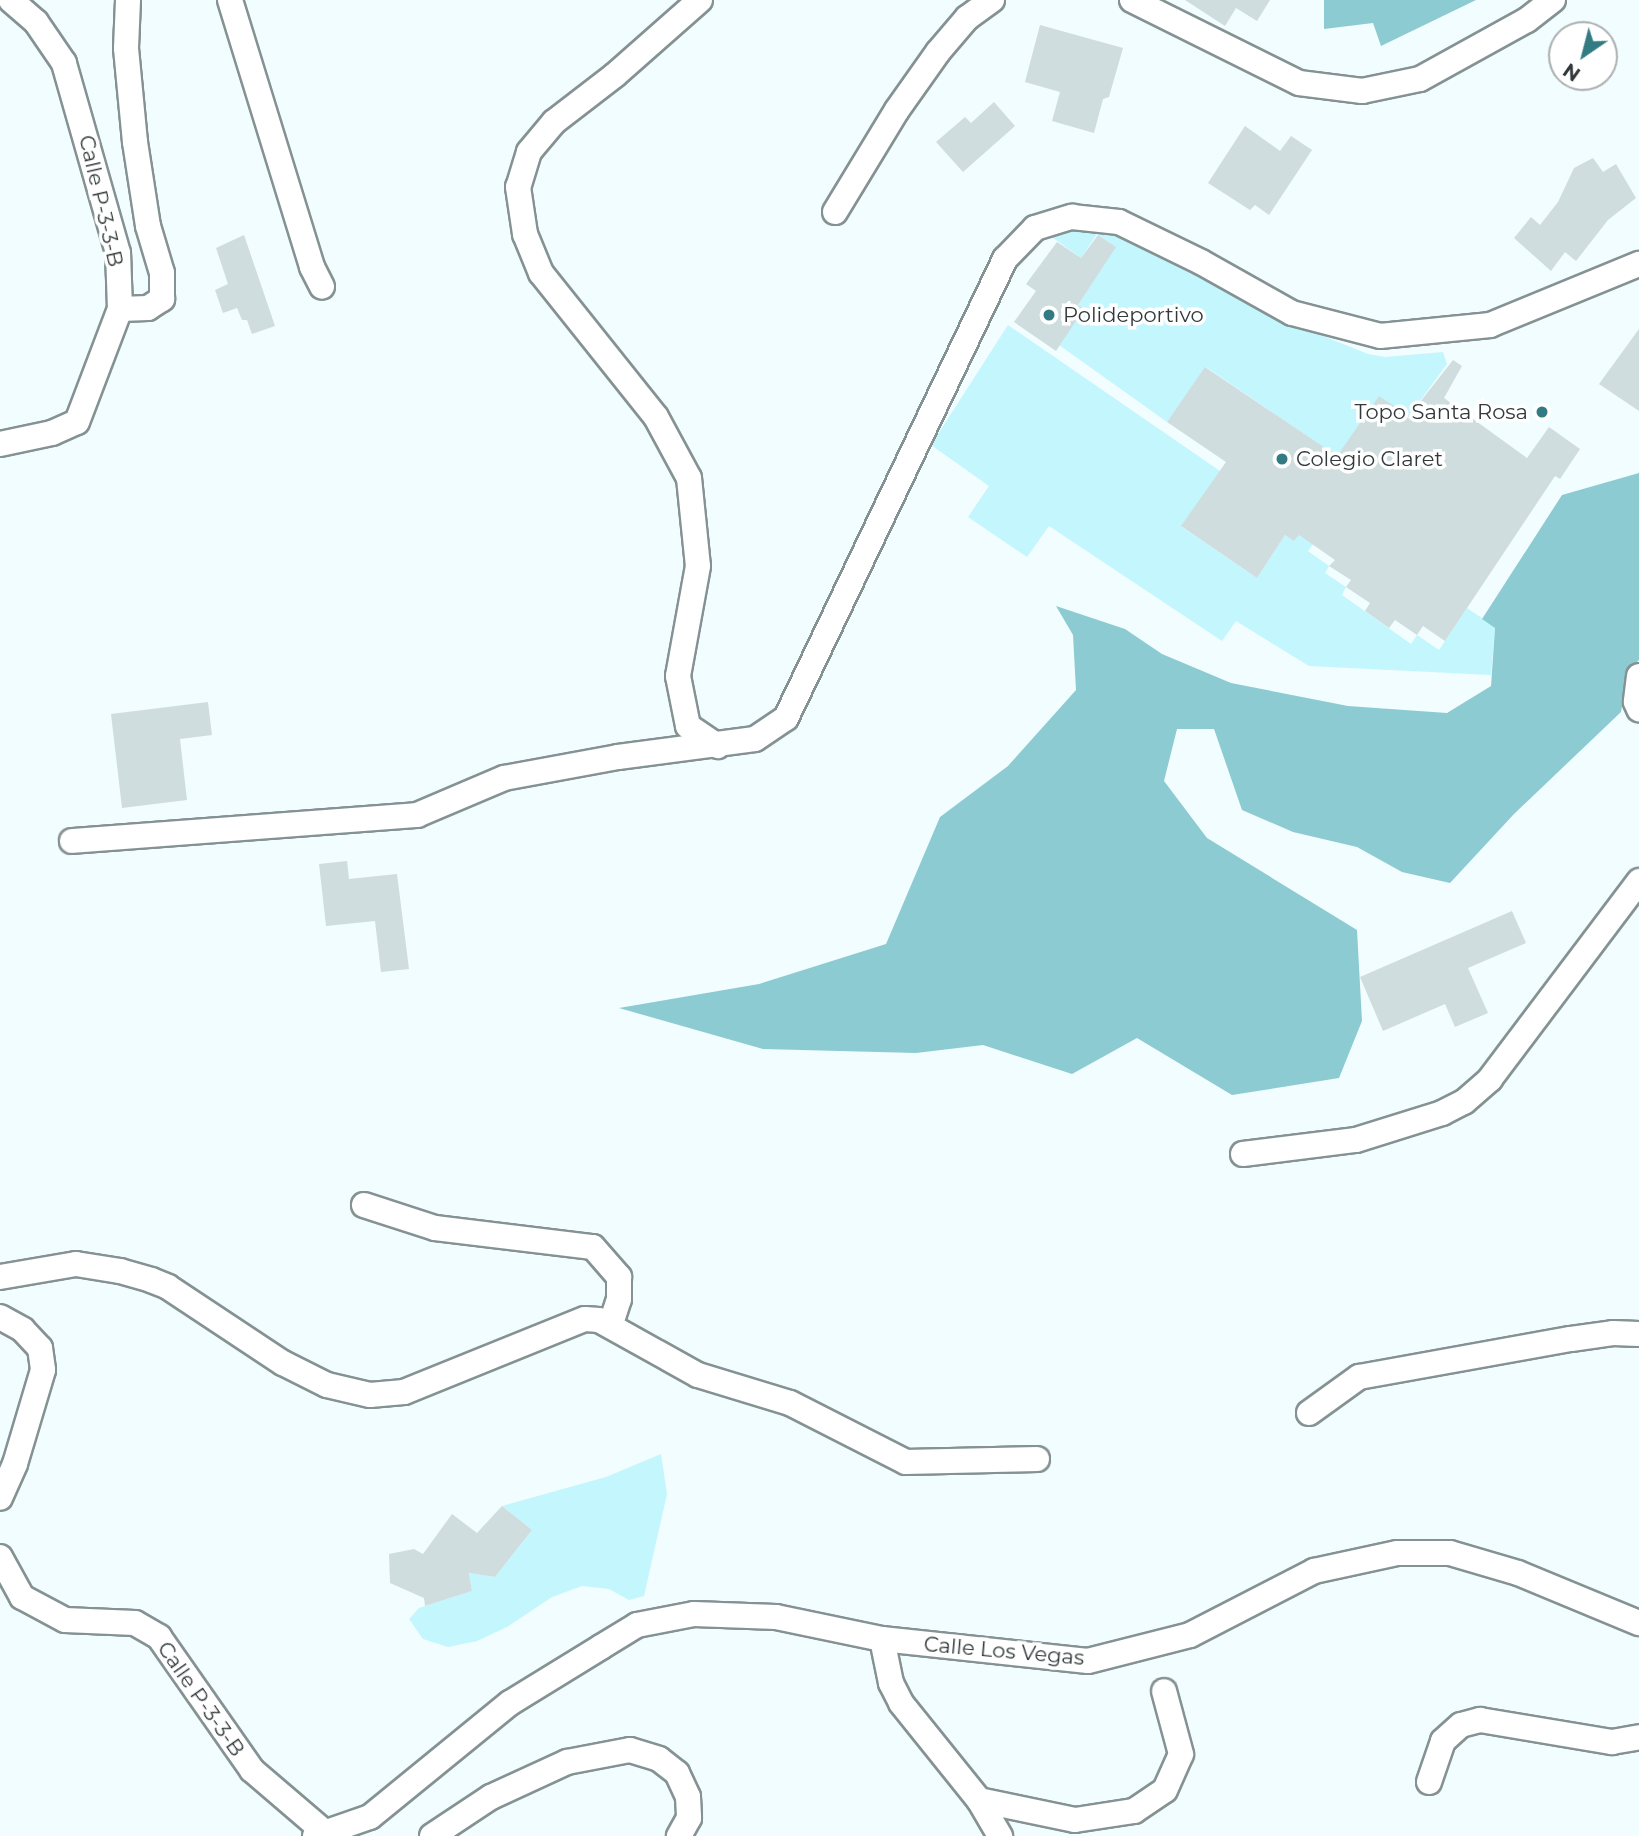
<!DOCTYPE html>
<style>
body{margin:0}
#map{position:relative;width:1639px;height:1836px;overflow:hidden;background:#f1fdfe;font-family:Montserrat,sans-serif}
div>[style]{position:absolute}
.green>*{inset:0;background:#c4f6fd}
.forest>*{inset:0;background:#8dcbd3}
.building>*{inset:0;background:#cfddde}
.roads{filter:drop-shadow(2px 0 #859293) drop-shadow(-2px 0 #859293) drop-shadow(0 2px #859293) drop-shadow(0 -2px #859293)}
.minor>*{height:24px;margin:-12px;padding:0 12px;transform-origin:12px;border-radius:12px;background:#fff}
.dots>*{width:19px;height:19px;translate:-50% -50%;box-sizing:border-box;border:4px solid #fff;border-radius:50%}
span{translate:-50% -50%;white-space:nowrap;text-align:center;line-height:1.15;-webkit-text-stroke:7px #fff;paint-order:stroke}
.street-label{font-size:21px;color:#33393a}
.poi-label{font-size:21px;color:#33393a}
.left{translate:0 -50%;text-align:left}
.right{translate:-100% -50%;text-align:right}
.north{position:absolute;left:1548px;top:21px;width:70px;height:70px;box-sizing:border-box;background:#fff;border:2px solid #adb0b0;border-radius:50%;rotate:215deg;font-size:19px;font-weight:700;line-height:28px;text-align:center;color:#33393a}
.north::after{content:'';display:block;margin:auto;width:24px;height:32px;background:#337b83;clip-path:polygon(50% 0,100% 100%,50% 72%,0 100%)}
</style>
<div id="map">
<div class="green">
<i style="clip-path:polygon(1096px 218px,1298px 326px,1368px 354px,1385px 357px,1443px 352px,1447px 364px,1409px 416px,1331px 465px,1316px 442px,1206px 367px,1167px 422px,1059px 345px,1078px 305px,1115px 247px,1097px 234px,1081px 258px,1049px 235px)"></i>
<i style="clip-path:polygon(1008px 325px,1220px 471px,1182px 527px,1257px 578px,1285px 535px,1294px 541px,1307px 526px,1320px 535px,1308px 551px,1329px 566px,1325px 573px,1346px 587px,1342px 595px,1411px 644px,1417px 635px,1439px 650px,1467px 608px,1495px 627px,1491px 675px,1309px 666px,1236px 621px,1222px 641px,1049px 526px,1027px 557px,968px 517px,989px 486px,931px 445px)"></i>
<i style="clip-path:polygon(661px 1454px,667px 1494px,644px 1596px,629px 1600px,609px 1589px,582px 1586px,552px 1597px,507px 1627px,477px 1641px,448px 1647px,423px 1639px,409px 1619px,419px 1608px,472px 1591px,469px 1573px,495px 1577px,532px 1530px,502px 1506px,606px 1477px)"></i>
</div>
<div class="forest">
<i style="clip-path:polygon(1324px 0,1476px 0,1381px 46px,1373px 23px,1324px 29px)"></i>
<i style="clip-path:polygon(1639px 473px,1639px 660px,1628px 671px,1621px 712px,1514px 814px,1450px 883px,1402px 872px,1357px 847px,1293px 832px,1242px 810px,1214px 729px,1177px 729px,1164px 781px,1207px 838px,1357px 930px,1362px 1021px,1339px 1078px,1232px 1095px,1137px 1038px,1072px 1074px,983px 1045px,916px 1053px,763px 1049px,619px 1008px,759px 984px,886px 944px,940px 817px,1008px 766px,1076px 690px,1073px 635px,1056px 606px,1125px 629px,1162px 654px,1231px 683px,1348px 706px,1447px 713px,1491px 686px,1495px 628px,1482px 619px,1562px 495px)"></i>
</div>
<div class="building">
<i style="clip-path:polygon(1185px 0,1270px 0,1257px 21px,1236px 8px,1225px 26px)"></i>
<i style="clip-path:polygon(1040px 25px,1123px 48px,1109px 97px,1103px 99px,1094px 133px,1052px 121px,1060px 92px,1025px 82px)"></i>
<i style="clip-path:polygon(994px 102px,1015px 126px,963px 172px,936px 142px,965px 117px,971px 123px)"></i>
<i style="clip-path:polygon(1245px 126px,1280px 151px,1291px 136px,1312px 150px,1269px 215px,1255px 205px,1250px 210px,1208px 183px)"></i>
<i style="clip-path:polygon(1593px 158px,1603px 172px,1616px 164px,1636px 198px,1608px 220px,1576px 261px,1565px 252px,1551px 271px,1514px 238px,1531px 217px,1540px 225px,1558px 202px,1574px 168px)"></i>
<i style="clip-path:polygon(244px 235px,275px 326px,252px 334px,247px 320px,242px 320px,237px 308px,223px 313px,215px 290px,228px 284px,216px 248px)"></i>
<i style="clip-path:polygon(1098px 235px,1116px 247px,1078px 305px,1084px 309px,1056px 351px,1014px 322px,1036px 291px,1026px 284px,1057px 242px,1081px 258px)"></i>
<i style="clip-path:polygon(1639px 329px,1639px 411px,1599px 384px)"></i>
<i style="clip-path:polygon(1453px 360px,1462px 366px,1444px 398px,1527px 458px,1549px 427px,1580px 449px,1560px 479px,1555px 476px,1445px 641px,1423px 626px,1417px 635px,1395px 620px,1389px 628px,1365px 611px,1370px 603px,1346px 587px,1351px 580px,1329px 566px,1335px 560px,1299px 535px,1294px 541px,1285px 535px,1257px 578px,1181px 526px,1226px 462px,1167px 422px,1205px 367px,1337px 456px,1379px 396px,1409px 416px)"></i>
<i style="clip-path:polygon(208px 702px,212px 735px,180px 739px,187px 800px,122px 808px,111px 714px)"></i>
<i style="clip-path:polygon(347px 861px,349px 879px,397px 874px,409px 969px,381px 972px,375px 921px,326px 926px,319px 864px)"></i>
<i style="clip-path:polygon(1512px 911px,1526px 943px,1468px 968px,1488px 1013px,1455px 1027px,1445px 1004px,1383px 1031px,1360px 977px)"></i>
<i style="clip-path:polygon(502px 1506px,532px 1530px,495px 1577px,469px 1573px,472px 1591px,425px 1606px,424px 1598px,390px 1583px,389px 1554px,414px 1549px,423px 1554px,452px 1514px,477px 1533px)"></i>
</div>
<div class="roads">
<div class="minor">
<i style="left:230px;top:0;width:279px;rotate:72.9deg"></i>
<i style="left:312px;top:267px;width:22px;rotate:63deg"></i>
<i style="left:700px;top:0;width:113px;rotate:138.6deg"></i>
<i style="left:615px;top:75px;width:77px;rotate:142.4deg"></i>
<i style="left:554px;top:122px;width:39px;rotate:130deg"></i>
<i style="left:529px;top:152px;width:37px;rotate:107deg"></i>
<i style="left:518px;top:187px;width:48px;rotate:81.5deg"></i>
<i style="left:525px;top:234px;width:42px;rotate:67.7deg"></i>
<i style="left:541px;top:273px;width:184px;rotate:51.4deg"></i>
<i style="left:656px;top:417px;width:69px;rotate:61.6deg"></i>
<i style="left:689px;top:478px;width:88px;rotate:84.2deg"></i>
<i style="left:698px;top:566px;width:112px;rotate:100.3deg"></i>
<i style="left:678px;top:676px;width:51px;rotate:78.7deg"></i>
<i style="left:688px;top:726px;width:36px;rotate:34deg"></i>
<i style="left:1132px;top:0;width:186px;rotate:26.4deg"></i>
<i style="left:1299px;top:83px;width:64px;rotate:7.2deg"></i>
<i style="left:1362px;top:91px;width:59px;rotate:-11.7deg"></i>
<i style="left:1420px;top:79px;width:122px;rotate:-28.9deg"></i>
<i style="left:1527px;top:20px;width:33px;rotate:-38deg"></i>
<i style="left:835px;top:212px;width:119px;rotate:-58.7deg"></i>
<i style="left:897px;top:110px;width:71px;rotate:-54.7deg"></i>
<i style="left:938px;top:52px;width:45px;rotate:-49.5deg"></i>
<i style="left:967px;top:18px;width:31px;rotate:-36deg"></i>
<i style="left:120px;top:309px;width:28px;rotate:-2deg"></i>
<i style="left:148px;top:308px;width:17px;rotate:-33deg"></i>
<i style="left:162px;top:299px;width:26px;rotate:-90deg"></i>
<i style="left:162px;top:273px;width:49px;rotate:-106.6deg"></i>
<i style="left:148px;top:226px;width:85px;rotate:-98.8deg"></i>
<i style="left:135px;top:142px;width:94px;rotate:-95.5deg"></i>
<i style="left:126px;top:48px;width:48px;rotate:-87.6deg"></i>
<i style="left:0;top:444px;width:53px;rotate:-11.9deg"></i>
<i style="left:52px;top:433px;width:27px;rotate:-24deg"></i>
<i style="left:77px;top:422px;width:121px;rotate:-69.2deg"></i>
<i style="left:120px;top:309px;width:56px;rotate:-92deg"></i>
<i style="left:118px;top:253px;width:198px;rotate:-105.9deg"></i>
<i style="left:64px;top:63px;width:50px;rotate:-124.3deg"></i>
<i style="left:36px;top:22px;width:33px;rotate:-139deg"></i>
<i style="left:1639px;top:676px;width:26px;rotate:97deg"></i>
<i style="left:1636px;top:702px;width:8px;rotate:67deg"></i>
<i style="left:72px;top:841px;width:346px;rotate:-4.3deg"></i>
<i style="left:417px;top:815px;width:95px;rotate:-23deg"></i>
<i style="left:504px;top:778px;width:116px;rotate:-10.4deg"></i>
<i style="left:618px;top:757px;width:138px;rotate:-7.5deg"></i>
<i style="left:755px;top:739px;width:37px;rotate:-34deg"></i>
<i style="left:786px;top:718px;width:509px;rotate:-64.49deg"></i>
<i style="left:1005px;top:259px;width:43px;rotate:-45.9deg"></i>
<i style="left:1035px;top:228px;width:39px;rotate:-17deg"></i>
<i style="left:1072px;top:217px;width:47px;rotate:6.1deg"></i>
<i style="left:1119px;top:222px;width:91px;rotate:26deg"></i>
<i style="left:1201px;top:262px;width:104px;rotate:29.3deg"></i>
<i style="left:1292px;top:313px;width:91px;rotate:14.6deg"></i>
<i style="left:1380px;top:336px;width:111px;rotate:-5.7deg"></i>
<i style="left:1490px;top:325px;width:161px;rotate:-22.3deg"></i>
<i style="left:1243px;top:1154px;width:114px;rotate:-7.1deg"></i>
<i style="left:1356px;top:1140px;width:90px;rotate:-17.4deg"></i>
<i style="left:1442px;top:1113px;width:25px;rotate:-27deg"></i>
<i style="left:1464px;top:1102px;width:35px;rotate:-41deg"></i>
<i style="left:1490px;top:1079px;width:248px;rotate:-53deg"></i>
<i style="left:364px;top:1205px;width:75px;rotate:17.9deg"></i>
<i style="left:435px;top:1228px;width:159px;rotate:6.9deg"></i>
<i style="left:593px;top:1247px;width:40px;rotate:49deg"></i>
<i style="left:619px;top:1277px;width:22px;rotate:90deg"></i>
<i style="left:619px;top:1299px;width:25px;rotate:108deg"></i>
<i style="left:0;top:1277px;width:77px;rotate:-9.7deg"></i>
<i style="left:76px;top:1264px;width:45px;rotate:9deg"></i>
<i style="left:120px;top:1271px;width:32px;rotate:16deg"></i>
<i style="left:151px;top:1280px;width:18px;rotate:22deg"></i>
<i style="left:168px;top:1287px;width:138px;rotate:33.5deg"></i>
<i style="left:283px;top:1363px;width:49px;rotate:26.6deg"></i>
<i style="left:327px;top:1385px;width:44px;rotate:13.1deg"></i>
<i style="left:370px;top:1395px;width:34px;rotate:-5deg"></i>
<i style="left:404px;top:1392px;width:195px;rotate:-22deg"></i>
<i style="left:585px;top:1319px;width:14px;rotate:4deg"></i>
<i style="left:599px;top:1320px;width:113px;rotate:29.1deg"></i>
<i style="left:698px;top:1375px;width:96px;rotate:16.9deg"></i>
<i style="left:790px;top:1403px;width:130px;rotate:27deg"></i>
<i style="left:906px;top:1462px;width:131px;rotate:-1.3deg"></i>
<i style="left:0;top:1317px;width:26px;rotate:29deg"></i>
<i style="left:23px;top:1330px;width:25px;rotate:47deg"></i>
<i style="left:40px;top:1348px;width:22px;rotate:82deg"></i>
<i style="left:43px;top:1370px;width:98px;rotate:106.6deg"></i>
<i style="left:15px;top:1464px;width:37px;rotate:114deg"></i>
<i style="left:1309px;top:1413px;width:62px;rotate:-35.8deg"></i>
<i style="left:1359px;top:1377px;width:215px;rotate:-10.2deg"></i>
<i style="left:1571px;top:1339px;width:42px;rotate:-8.1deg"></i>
<i style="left:1613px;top:1333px;width:26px;rotate:2deg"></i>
<i style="left:0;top:1557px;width:46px;rotate:61.2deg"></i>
<i style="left:22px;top:1597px;width:49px;rotate:28.1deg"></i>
<i style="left:65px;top:1620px;width:70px;rotate:2.5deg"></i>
<i style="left:135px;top:1623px;width:28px;rotate:30deg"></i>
<i style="left:159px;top:1637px;width:162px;rotate:55deg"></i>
<i style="left:252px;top:1770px;width:101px;rotate:40.6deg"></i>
<i style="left:882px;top:1639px;width:45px;rotate:78.4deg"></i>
<i style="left:891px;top:1683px;width:22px;rotate:63deg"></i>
<i style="left:901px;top:1703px;width:124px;rotate:51.2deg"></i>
<i style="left:979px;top:1800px;width:42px;rotate:59.7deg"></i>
<i style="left:1429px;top:1782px;width:43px;rotate:-71.1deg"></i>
<i style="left:1443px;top:1741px;width:24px;rotate:-42deg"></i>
<i style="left:1461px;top:1725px;width:20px;rotate:-15deg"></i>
<i style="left:1480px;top:1720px;width:134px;rotate:9.5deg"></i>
<i style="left:1612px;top:1742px;width:27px;rotate:-10deg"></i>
<i style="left:979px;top:1800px;width:98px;rotate:11.8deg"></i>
<i style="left:1075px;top:1820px;width:60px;rotate:-8.7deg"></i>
<i style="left:1134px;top:1811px;width:37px;rotate:-34deg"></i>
<i style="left:1165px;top:1790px;width:39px;rotate:-66deg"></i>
<i style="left:1181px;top:1754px;width:65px;rotate:-105.1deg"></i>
<i style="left:315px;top:1836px;width:58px;rotate:-19.1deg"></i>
<i style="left:370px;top:1817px;width:181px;rotate:-39.2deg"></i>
<i style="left:510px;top:1703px;width:107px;rotate:-31.6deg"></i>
<i style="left:601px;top:1647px;width:42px;rotate:-31.4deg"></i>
<i style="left:637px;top:1625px;width:58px;rotate:-10.9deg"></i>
<i style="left:694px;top:1614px;width:82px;rotate:2.1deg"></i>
<i style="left:776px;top:1617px;width:108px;rotate:11.7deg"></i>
<i style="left:882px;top:1639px;width:207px;rotate:6.1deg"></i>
<i style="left:1088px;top:1661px;width:105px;rotate:-14.3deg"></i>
<i style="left:1190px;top:1635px;width:140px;rotate:-27.3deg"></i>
<i style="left:1314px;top:1571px;width:85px;rotate:-12.2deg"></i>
<i style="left:1397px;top:1553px;width:53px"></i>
<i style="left:1450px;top:1553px;width:71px;rotate:16.4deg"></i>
<i style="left:1518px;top:1573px;width:131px;rotate:22.5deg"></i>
<i style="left:432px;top:1836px;width:71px;rotate:-33.5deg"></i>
<i style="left:491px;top:1797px;width:84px;rotate:-24.7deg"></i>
<i style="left:567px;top:1762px;width:64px;rotate:-10.8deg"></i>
<i style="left:630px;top:1750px;width:30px;rotate:17deg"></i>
<i style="left:659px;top:1759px;width:23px;rotate:38deg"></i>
<i style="left:677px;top:1773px;width:26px;rotate:65deg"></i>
<i style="left:688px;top:1797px;width:21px;rotate:87deg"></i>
<i style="left:689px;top:1818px;width:21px;rotate:119deg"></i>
</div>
</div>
<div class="dots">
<i style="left:1049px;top:315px;background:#337b83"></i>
<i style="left:1542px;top:412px;background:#337b83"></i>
<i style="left:1282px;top:459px;background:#337b83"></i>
</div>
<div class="street-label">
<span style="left:101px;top:201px;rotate:77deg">Calle P-3-3-B</span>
<span style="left:1004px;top:1651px;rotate:5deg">Calle Los Vegas</span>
<span style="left:201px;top:1699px;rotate:55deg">Calle P-3-3-B</span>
</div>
<div class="poi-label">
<span class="left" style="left:1063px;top:315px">Polideportivo</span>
<span class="right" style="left:1528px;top:412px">Topo Santa Rosa</span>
<span class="left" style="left:1296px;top:459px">Colegio Claret</span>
</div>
<div class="north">N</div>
</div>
